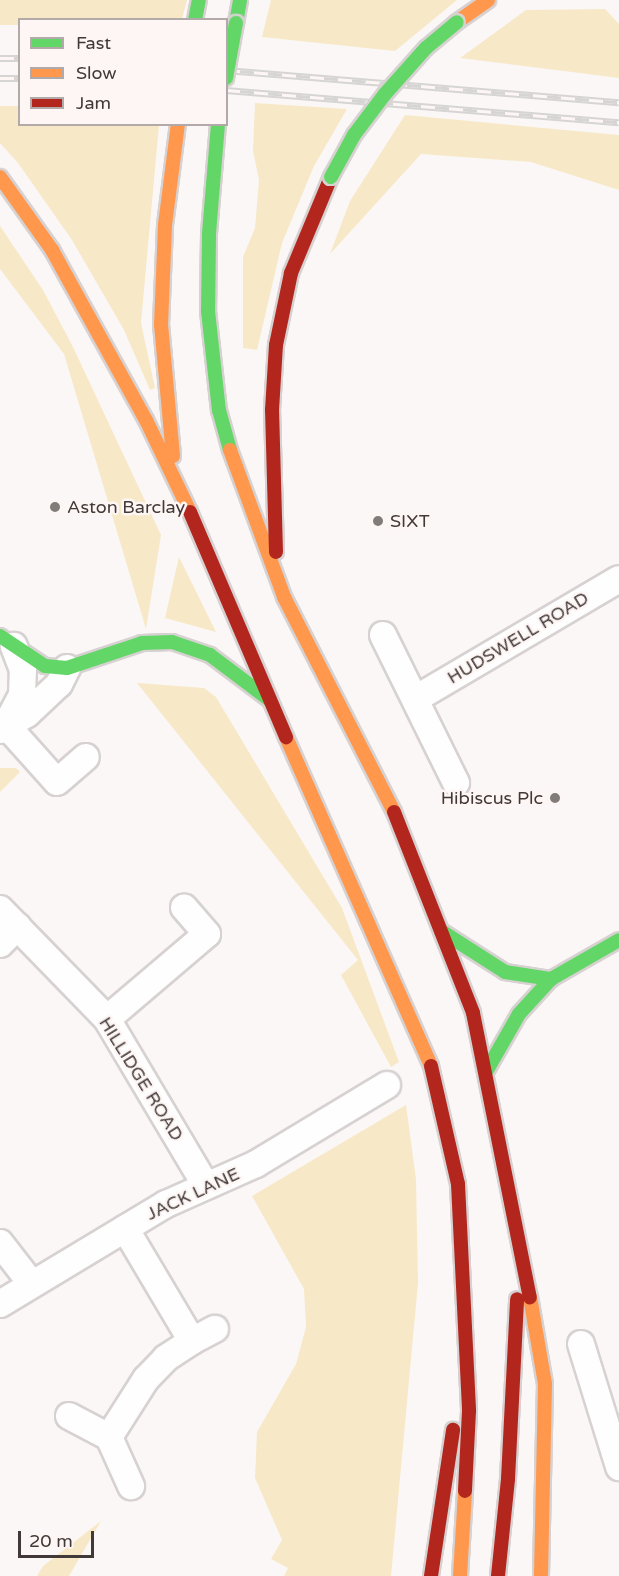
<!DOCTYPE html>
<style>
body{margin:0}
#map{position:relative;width:619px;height:1576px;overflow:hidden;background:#fbf7f6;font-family:"Varela Round",sans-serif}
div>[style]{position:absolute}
.green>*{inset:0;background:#f7e9c7}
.roads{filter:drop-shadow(2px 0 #d7d2d1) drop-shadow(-2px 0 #d7d2d1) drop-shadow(0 2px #d7d2d1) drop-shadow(0 -2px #d7d2d1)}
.street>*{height:26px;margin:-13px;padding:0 13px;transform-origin:13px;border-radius:13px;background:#fefefe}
.fast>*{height:14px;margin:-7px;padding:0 7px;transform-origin:7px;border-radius:7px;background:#63d668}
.slow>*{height:14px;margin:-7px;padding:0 7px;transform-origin:7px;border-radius:7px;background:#ff974d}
.jam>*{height:14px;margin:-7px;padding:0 7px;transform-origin:7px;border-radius:7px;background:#b3261e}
.rail>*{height:7px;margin-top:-3.5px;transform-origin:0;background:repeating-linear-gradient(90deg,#fdf6f4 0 14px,#d6d5d4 0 28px);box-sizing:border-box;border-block:2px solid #d6d5d4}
.bridges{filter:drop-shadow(2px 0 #d7d2d1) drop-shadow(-2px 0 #d7d2d1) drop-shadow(0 2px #d7d2d1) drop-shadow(0 -2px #d7d2d1)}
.fast-bridge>*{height:14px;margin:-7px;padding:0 7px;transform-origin:7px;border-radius:7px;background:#63d668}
.dots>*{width:16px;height:16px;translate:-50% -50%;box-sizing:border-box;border:3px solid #fdf6f4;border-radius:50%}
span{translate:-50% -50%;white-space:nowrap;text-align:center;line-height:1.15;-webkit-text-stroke:5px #fdf6f4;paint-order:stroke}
.poi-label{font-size:18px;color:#403937}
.left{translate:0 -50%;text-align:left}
.right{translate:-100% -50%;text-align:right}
.street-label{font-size:18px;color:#403937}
.legend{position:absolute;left:18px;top:18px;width:210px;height:108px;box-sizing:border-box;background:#fdf6f4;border:2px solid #b1aaa8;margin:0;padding:8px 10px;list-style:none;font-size:18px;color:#403937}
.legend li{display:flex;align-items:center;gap:12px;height:30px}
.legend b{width:30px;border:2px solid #b1aaa8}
.scale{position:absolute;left:18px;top:1531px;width:76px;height:27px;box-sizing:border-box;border:3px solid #403937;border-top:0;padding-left:8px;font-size:18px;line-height:21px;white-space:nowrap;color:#403937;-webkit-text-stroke:4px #fdf6f4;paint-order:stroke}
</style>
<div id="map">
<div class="green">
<i style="clip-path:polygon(0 0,187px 0,182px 19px,20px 20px,19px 25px,0 25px)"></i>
<i style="clip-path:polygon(271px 0,457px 0,395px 51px,262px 37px)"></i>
<i style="clip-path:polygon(605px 9px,619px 24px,619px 78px,460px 58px,526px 10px)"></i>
<i style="clip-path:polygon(255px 103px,347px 109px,314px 166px,282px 243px,257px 350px,243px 348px,243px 257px,255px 228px,259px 180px,253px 151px)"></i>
<i style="clip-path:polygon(0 106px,19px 106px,20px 124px,159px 125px,141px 323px,155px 388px,150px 390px,124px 330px,72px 240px,18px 163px,0 143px)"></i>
<i style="clip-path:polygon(405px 115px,619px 135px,619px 190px,531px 162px,421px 154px,330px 254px,350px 201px)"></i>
<i style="clip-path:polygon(0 226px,43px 290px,73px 347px,161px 535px,146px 629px,64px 354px,0 269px)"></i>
<i style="clip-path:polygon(179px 557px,216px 632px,165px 618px)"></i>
<i style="clip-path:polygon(137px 683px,204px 688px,216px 697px,342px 908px,399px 1062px,391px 1067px,341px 975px,358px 960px)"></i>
<i style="clip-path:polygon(0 768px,16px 768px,20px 772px,0 792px)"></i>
<i style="clip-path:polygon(406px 1105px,416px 1179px,418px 1283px,391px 1576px,284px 1576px,288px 1568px,271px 1559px,282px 1540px,255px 1478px,257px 1432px,296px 1364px,306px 1327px,304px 1289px,252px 1196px)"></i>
<i style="clip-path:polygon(101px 1521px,69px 1576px,37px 1576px,43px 1566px)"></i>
</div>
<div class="roads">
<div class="street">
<i style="left:383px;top:635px;width:165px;rotate:63.7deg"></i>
<i style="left:417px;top:698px;width:234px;rotate:-30.5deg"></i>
<i style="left:6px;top:725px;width:76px;rotate:48.2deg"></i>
<i style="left:57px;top:782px;width:38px;rotate:-41deg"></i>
<i style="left:6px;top:725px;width:34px;rotate:-62deg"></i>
<i style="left:22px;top:695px;width:25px;rotate:-88deg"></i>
<i style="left:23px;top:670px;width:26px;rotate:-111deg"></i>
<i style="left:0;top:730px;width:31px;rotate:-31deg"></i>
<i style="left:27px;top:714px;width:44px;rotate:-43.2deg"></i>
<i style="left:59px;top:684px;width:18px;rotate:-63deg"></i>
<i style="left:0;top:909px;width:153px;rotate:45.8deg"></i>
<i style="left:107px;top:1019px;width:194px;rotate:59.3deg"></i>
<i style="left:0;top:944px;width:25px;rotate:-45deg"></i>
<i style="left:107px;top:1019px;width:131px;rotate:-40.4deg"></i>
<i style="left:207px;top:934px;width:35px;rotate:-131deg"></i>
<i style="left:0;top:1243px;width:51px;rotate:52.2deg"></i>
<i style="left:0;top:1304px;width:194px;rotate:-31.1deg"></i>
<i style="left:166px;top:1204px;width:98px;rotate:-24deg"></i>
<i style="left:256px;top:1164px;width:153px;rotate:-31.1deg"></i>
<i style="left:192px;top:1341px;width:26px;rotate:-28deg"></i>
<i style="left:581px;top:1344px;width:129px;rotate:72.8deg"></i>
<i style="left:69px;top:1416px;width:45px;rotate:27.7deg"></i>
<i style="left:109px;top:1437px;width:54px;rotate:65.8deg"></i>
<i style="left:109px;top:1437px;width:69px;rotate:-57.5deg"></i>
<i style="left:146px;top:1379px;width:29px;rotate:-46deg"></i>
<i style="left:166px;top:1358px;width:31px;rotate:-33deg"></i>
<i style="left:192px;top:1341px;width:131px;rotate:-120.7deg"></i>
</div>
<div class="fast">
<i style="left:195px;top:20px;width:20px;rotate:-79deg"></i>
<i style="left:236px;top:23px;width:23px;rotate:-80deg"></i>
<i style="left:218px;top:124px;width:110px;rotate:94.7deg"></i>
<i style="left:209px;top:234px;width:77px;rotate:90.7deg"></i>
<i style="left:208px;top:311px;width:100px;rotate:83.7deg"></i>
<i style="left:219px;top:410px;width:41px;rotate:74.6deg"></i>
<i style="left:0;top:636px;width:54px;rotate:33.7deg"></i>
<i style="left:45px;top:666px;width:22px;rotate:5deg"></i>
<i style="left:67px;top:668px;width:79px;rotate:-18.4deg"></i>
<i style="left:142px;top:643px;width:30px;rotate:-2deg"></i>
<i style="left:172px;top:642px;width:40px;rotate:18.9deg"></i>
<i style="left:210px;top:655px;width:75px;rotate:36.9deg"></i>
<i style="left:441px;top:931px;width:76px;rotate:32.6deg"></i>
<i style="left:505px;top:972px;width:47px;rotate:8.7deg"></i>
<i style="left:487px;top:1070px;width:64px;rotate:-60.3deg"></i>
<i style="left:519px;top:1014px;width:47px;rotate:-47.6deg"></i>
<i style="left:551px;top:979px;width:78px;rotate:-29.8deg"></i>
</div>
<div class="slow">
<i style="left:457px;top:22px;width:38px;rotate:-35deg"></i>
<i style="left:0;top:177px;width:90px;rotate:54.5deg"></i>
<i style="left:52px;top:250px;width:194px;rotate:61.1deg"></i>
<i style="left:146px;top:420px;width:102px;rotate:64.4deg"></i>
<i style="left:230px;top:450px;width:157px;rotate:69.8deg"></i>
<i style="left:284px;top:597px;width:242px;rotate:62.9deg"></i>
<i style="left:173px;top:456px;width:132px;rotate:-95.2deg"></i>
<i style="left:161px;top:325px;width:100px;rotate:-87.7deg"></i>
<i style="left:165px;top:225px;width:102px;rotate:-82.7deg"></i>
<i style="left:286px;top:737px;width:360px;rotate:66.2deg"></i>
<i style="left:530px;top:1297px;width:88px;rotate:80.2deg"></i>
<i style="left:545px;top:1384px;width:192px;rotate:91.2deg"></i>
<i style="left:460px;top:1576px;width:85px;rotate:-86.6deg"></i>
</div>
<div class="jam">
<i style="left:190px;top:512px;width:245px;rotate:66.9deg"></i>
<i style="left:276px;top:552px;width:142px;rotate:-91.6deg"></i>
<i style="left:272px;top:410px;width:65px;rotate:-86.5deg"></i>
<i style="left:276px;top:345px;width:74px;rotate:-78.2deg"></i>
<i style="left:291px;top:273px;width:104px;rotate:-67.4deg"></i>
<i style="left:394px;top:812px;width:216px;rotate:68.5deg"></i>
<i style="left:473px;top:1013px;width:290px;rotate:78.7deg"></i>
<i style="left:431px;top:1066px;width:121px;rotate:77.1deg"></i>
<i style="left:458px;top:1184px;width:227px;rotate:87.2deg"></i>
<i style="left:469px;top:1411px;width:80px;rotate:92.9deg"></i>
<i style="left:431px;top:1576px;width:148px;rotate:-81.4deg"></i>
<i style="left:498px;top:1576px;width:98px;rotate:-84.1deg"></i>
<i style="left:508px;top:1479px;width:180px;rotate:-87.1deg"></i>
</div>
</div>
<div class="rail">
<i style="left:0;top:58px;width:20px"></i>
<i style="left:226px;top:70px;width:394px;rotate:4.7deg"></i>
<i style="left:0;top:78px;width:20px"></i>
<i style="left:226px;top:90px;width:394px;rotate:4.7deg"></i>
</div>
<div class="bridges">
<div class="fast-bridge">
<i style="left:226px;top:78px;width:56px;rotate:-79.7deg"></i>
<i style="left:331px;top:177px;width:48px;rotate:-61.3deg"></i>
<i style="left:354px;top:135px;width:51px;rotate:-52.9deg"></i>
<i style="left:385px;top:94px;width:62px;rotate:-48.3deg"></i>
<i style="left:426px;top:48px;width:40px;rotate:-40deg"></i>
</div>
</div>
<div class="dots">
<i style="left:55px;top:507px;background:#817c7a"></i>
<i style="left:378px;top:521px;background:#817c7a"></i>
<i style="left:555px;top:798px;background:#817c7a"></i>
</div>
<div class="poi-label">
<span class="left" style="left:67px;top:507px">Aston Barclay</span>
<span class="left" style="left:390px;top:521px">SIXT</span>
<span class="right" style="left:543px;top:798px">Hibiscus Plc</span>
</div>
<div class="street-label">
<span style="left:518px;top:638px;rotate:-31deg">HUDSWELL ROAD</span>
<span style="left:141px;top:1079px;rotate:58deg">HILLIDGE ROAD</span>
<span style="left:193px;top:1194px;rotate:-25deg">JACK LANE</span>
</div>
<ul class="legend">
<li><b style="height:8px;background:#63d668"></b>Fast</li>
<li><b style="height:8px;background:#ff974d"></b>Slow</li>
<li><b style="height:8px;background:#b3261e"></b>Jam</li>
</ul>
<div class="scale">20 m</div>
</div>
